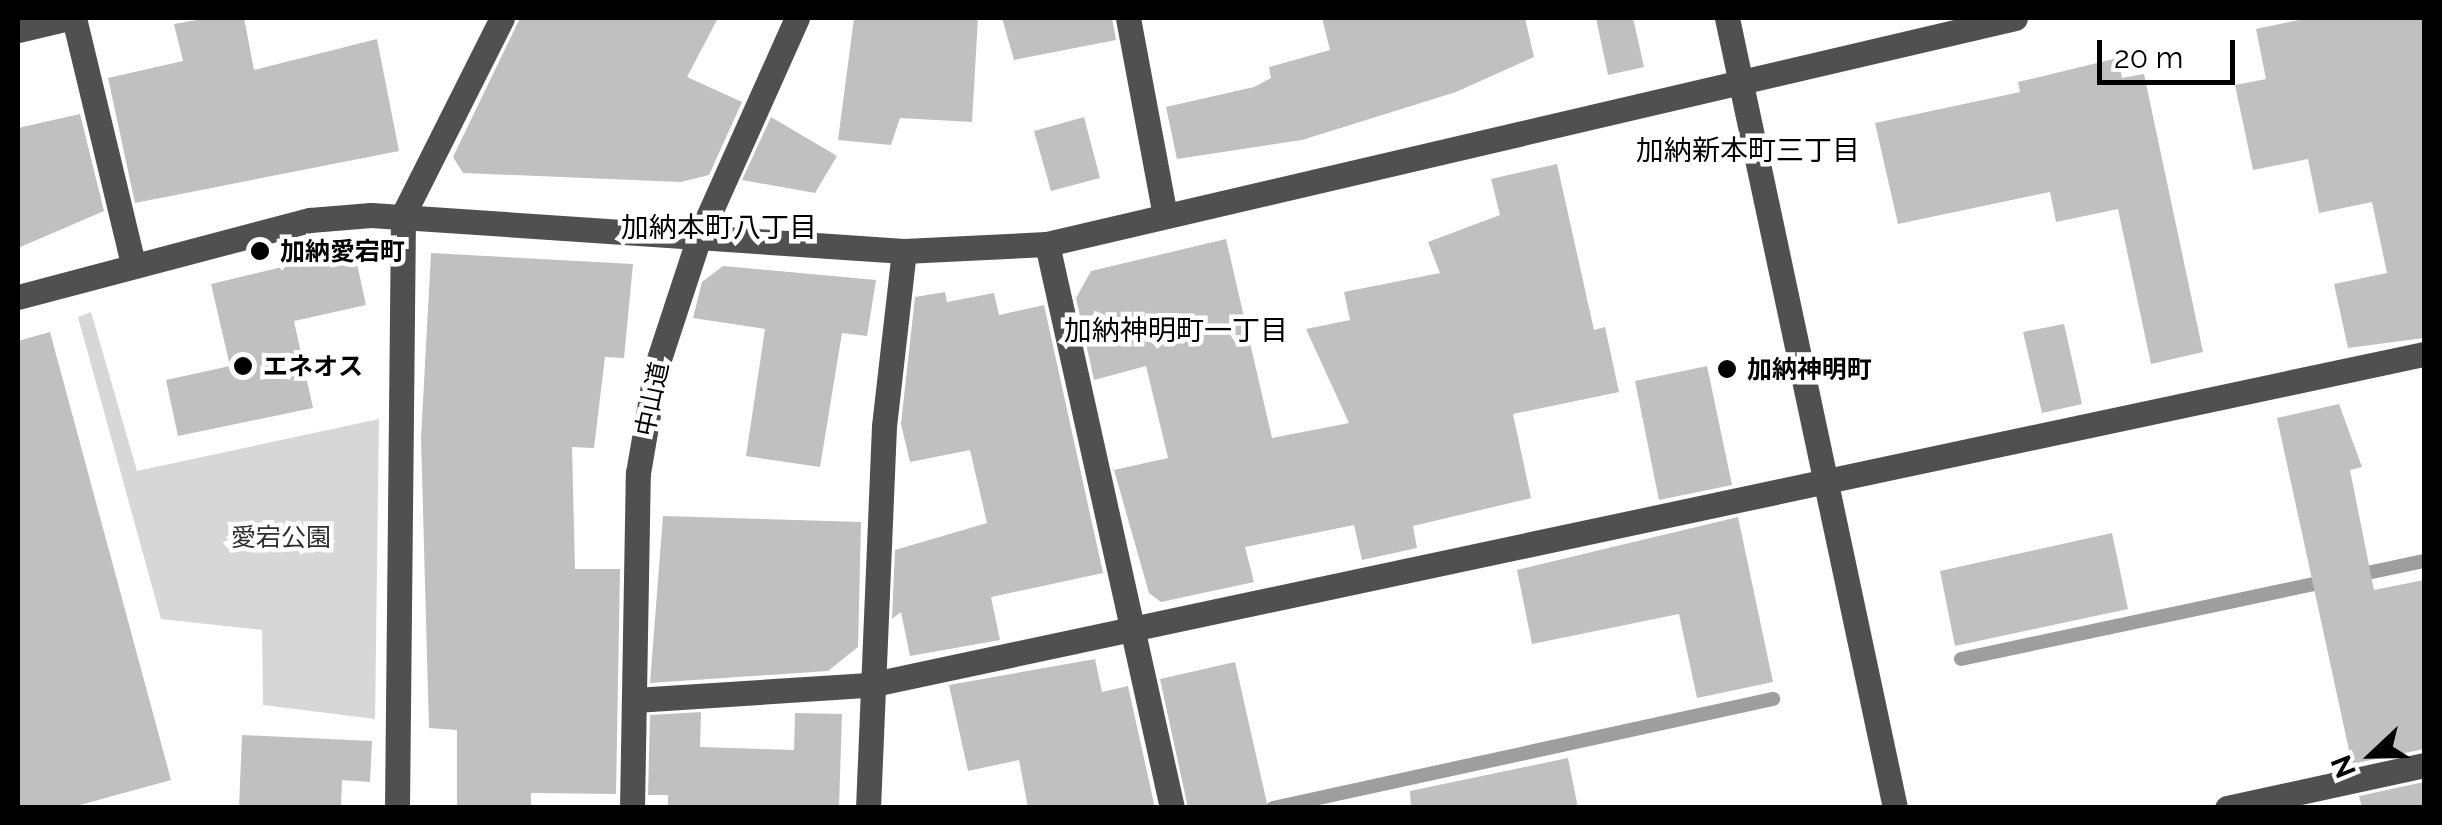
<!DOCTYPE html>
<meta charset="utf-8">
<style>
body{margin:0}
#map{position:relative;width:2442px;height:825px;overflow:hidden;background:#fff;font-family:Raleway,"Noto Sans JP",sans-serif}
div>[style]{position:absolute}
.green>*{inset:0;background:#d7d7d7}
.stream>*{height:14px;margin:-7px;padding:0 7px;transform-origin:7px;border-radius:7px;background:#9e9e9e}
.building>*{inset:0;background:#c0c0c0}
.minor>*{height:25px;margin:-12.5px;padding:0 12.5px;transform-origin:12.5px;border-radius:12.5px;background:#505050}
.dots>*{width:28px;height:28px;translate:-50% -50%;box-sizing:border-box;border:5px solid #fff;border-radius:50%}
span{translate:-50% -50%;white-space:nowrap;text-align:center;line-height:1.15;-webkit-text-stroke:9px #fff;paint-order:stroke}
.poi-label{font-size:25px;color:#000;font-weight:700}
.left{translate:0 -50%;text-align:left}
.street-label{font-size:25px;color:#000}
.park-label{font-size:25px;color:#2e2e2e}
.neighbourhood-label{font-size:28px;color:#000}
.frame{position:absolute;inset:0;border:20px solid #000;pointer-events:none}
.north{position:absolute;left:2322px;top:705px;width:100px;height:100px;-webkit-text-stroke:8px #fff;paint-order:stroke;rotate:248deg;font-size:28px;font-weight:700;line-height:40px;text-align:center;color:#000}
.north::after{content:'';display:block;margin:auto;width:35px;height:45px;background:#000;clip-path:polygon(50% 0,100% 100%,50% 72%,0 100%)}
.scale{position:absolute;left:2097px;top:40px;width:138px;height:45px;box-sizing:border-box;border:5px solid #000;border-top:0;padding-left:12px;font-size:30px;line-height:35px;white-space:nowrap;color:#000;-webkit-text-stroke:8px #fff;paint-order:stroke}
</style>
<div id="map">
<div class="green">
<i style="clip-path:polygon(91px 312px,137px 471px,379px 419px,375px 719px,263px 705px,262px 630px,161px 619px,78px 317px)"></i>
</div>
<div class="stream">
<i style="left:2353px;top:576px;width:73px;rotate:-11.9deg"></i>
<i style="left:1961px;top:659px;width:375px;rotate:-12deg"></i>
<i style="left:1273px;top:808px;width:512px;rotate:-12.3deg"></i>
</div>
<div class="building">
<i style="clip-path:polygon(208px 18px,244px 18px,254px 70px,377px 39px,399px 151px,135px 203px,108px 78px,183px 61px,174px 24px)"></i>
<i style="clip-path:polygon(520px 18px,718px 18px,687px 77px,742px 102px,709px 175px,681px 182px,463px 173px,453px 157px)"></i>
<i style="clip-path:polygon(854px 18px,978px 18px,972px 122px,900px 118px,891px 145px,838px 140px)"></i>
<i style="clip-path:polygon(1002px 18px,1112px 18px,1116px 40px,1014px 60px)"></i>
<i style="clip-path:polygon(1322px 18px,1525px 18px,1534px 57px,1456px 92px,1302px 140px,1177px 159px,1166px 107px,1254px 87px,1271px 78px,1269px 67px,1330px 50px)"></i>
<i style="clip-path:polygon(1596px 18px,1633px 18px,1644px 67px,1608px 75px)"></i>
<i style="clip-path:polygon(2308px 18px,2424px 18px,2424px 338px,2348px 348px,2334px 284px,2387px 273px,2372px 202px,2319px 213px,2308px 159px,2253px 170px,2235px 85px,2266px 79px,2256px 29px)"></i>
<i style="clip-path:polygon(2118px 58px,2122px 78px,2144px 74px,2203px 352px,2151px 364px,2118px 209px,2056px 222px,2050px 192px,1898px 224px,1875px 123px,2020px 92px,2018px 82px)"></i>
<i style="clip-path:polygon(80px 114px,104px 211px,18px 248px,18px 128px)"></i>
<i style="clip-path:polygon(771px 117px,837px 156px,815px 193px,742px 180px)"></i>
<i style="clip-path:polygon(1084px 117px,1100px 178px,1051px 191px,1034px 131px)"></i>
<i style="clip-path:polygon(1557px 164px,1594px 330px,1605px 327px,1619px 392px,1513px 414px,1531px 498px,1413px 526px,1417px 548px,1362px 560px,1354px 525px,1245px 547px,1254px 582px,1161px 602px,1149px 593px,1114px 470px,1168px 458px,1146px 366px,1094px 380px,1076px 298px,1091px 271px,1226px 239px,1272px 438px,1349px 423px,1306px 329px,1350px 320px,1344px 292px,1440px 273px,1428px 242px,1500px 215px,1491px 179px)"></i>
<i style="clip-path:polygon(354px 250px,366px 305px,294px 321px,313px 408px,178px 436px,166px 380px,230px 366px,211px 284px)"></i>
<i style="clip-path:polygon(431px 253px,633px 264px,624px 358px,605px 357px,594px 448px,572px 447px,575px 569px,620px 569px,616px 794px,531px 793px,531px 808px,457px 808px,457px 730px,429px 728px,421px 438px)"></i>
<i style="clip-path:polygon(723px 266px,876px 280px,867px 336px,842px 333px,820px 467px,746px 456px,765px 329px,693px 318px,702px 282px)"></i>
<i style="clip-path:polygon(945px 292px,947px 302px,994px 293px,999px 315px,1044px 305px,1103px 573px,991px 597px,1000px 640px,910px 656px,901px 612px,892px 619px,895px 550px,987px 523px,970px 450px,910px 462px,901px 424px,915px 297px)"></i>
<i style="clip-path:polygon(2064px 324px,2082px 404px,2042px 413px,2023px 332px)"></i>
<i style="clip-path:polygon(50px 332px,171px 780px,69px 808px,18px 808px,18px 341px)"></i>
<i style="clip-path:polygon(1707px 366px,1732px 485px,1659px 500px,1635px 381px)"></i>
<i style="clip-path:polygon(2339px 404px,2362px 467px,2350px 470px,2374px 590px,2424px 580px,2424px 749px,2352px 764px,2277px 418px)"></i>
<i style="clip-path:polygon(663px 516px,861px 522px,858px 647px,828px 671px,650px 683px)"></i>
<i style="clip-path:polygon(1738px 517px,1773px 682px,1697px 698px,1679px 614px,1532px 644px,1517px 570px)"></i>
<i style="clip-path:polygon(2112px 533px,2128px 609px,1955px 646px,1940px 571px)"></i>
<i style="clip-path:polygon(1095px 659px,1102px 692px,1128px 686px,1155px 808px,1028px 808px,1019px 760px,968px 771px,949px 685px)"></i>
<i style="clip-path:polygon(1235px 662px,1268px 808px,1188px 808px,1160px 679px)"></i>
<i style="clip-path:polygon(701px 712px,700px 747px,794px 750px,795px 713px,842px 714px,839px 808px,668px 808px,668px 795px,648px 795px,650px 715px)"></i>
<i style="clip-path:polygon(242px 735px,372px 741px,370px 782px,342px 780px,341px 808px,239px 808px)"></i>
<i style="clip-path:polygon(1568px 758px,1578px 808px,1411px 808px,1410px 791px)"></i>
<i style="clip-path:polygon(2424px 782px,2424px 808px,2362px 808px,2359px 796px)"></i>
</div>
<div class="minor">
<i style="left:74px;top:18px;width:253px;rotate:76.5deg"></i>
<i style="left:1128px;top:18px;width:200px;rotate:79.4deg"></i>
<i style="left:1727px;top:18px;width:808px;rotate:77.99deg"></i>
<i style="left:18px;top:30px;width:52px;rotate:-13.2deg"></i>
<i style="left:1047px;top:244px;width:578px;rotate:77.5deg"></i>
<i style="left:18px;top:297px;width:302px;rotate:-14.8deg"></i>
<i style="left:310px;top:220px;width:61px;rotate:-4.7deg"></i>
<i style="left:371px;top:215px;width:534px;rotate:3.86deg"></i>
<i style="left:904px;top:251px;width:143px;rotate:-2.8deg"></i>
<i style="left:1047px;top:244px;width:994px;rotate:-13.14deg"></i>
<i style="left:635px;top:700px;width:234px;rotate:-3.7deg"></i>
<i style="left:869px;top:685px;width:1590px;rotate:-12.02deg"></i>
<i style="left:397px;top:808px;width:593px;rotate:-89.42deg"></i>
<i style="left:403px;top:215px;width:220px;rotate:-63.3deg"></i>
<i style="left:632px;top:808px;width:335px;rotate:-89deg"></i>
<i style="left:638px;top:473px;width:107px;rotate:-80.3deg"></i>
<i style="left:656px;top:368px;width:138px;rotate:-71.8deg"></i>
<i style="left:699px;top:237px;width:240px;rotate:-65.9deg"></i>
<i style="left:868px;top:808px;width:382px;rotate:-87.6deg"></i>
<i style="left:884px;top:426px;width:176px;rotate:-83.5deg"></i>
<i style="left:2227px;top:808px;width:202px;rotate:-12.3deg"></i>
</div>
<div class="dots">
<i style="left:260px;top:251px;background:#000"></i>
<i style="left:243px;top:366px;background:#000"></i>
<i style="left:1727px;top:369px;background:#000"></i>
</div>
<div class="poi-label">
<span class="left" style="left:280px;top:251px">加納愛宕町</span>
<span class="left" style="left:263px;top:366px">エネオス</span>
<span class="left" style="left:1747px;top:369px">加納神明町</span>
</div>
<div class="street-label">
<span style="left:652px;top:399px;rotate:-78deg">中山道</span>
</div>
<div class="park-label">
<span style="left:281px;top:537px">愛宕公園</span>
</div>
<div class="neighbourhood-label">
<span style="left:1748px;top:151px">加納新本町三丁目</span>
<span style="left:719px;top:228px">加納本町八丁目</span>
<span style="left:1176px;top:331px">加納神明町一丁目</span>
</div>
<div class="frame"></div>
<div class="north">N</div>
<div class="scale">20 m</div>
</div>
